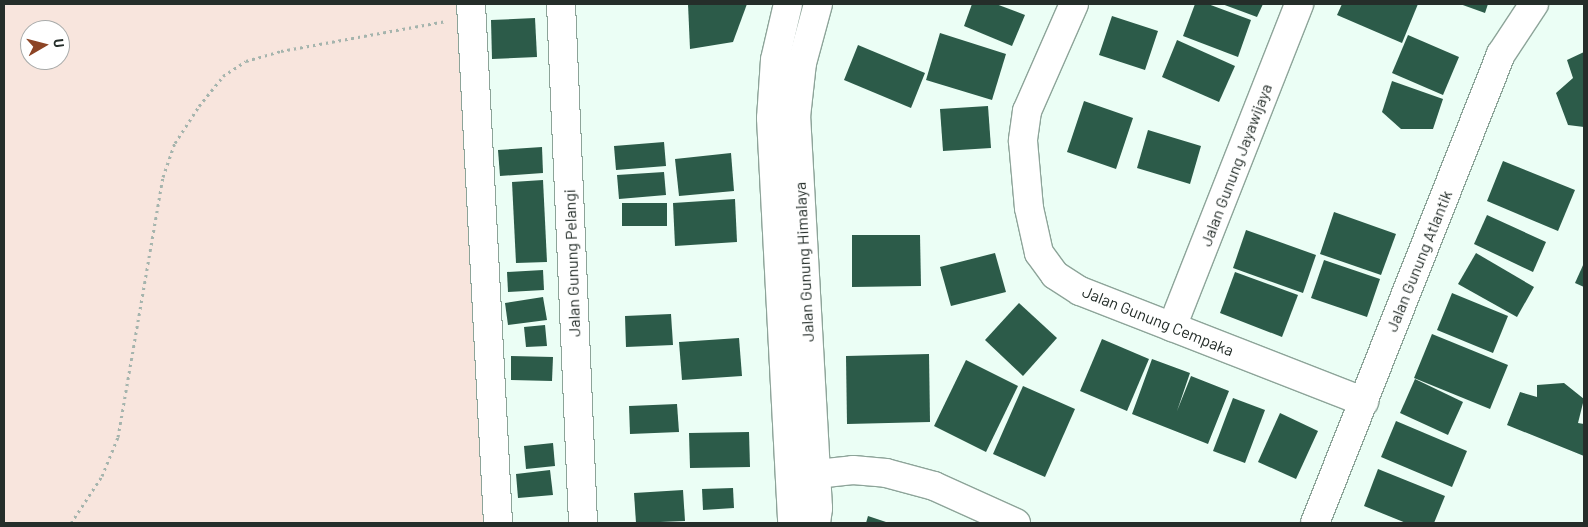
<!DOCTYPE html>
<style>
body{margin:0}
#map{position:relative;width:1588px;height:527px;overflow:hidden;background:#ebfef5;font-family:Barlow,sans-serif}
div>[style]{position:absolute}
.green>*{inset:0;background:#f8e5dd}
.building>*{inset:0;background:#2c5b49}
.path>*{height:3px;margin-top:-1.5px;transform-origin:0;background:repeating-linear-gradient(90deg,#a5b4ad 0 2.5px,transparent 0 6.5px)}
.roads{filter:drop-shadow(1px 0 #8da499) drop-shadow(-1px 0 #8da499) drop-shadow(0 1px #8da499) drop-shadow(0 -1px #8da499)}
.minor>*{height:28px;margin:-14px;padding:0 14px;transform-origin:14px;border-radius:14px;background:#fff}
span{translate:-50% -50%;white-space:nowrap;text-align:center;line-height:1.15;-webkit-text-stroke:5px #fff;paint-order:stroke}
.street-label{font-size:16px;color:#252e2a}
.frame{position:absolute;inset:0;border:5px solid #252e2a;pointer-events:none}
.north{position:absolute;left:20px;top:20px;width:50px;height:50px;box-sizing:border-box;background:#fff;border:1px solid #a8abaa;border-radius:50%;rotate:82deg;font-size:14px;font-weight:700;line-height:20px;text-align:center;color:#252e2a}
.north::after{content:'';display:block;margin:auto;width:18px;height:22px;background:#8d4425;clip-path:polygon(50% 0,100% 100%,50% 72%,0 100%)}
</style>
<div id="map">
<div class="green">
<i style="clip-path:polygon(evenodd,4px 4px,474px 4px,503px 523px,4px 523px,4px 4px,30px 30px,60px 30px,60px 60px,30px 60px,30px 30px)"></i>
</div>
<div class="building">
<i style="clip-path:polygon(688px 4px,747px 4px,733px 42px,690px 49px)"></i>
<i style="clip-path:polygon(972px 4px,996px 4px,1025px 15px,1012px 46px,964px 26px)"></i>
<i style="clip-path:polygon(1195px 4px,1208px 4px,1251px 20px,1238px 57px,1183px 36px)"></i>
<i style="clip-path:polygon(1222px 4px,1263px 4px,1257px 17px)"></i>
<i style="clip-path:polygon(1342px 4px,1418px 4px,1402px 43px,1337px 15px)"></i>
<i style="clip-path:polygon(1460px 4px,1488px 4px,1485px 13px)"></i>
<i style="clip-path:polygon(1112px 16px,1158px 31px,1145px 70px,1099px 55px)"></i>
<i style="clip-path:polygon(535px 18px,537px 57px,492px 59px,491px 20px)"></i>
<i style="clip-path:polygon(940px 33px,1006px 54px,992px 100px,926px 80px)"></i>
<i style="clip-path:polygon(1408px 35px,1459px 57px,1443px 95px,1392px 73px)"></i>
<i style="clip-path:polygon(1177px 40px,1235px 66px,1219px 102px,1162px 77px)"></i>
<i style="clip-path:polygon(858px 45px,925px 73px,911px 108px,844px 80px)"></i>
<i style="clip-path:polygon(1584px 52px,1584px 127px,1568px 125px,1556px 93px,1573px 78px,1567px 60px)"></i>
<i style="clip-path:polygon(1392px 81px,1443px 99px,1433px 129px,1401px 129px,1382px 112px)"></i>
<i style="clip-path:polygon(1084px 101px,1133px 118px,1116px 169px,1067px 152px)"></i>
<i style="clip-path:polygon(988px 106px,991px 148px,943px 151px,940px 109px)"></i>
<i style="clip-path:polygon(1148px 130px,1201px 146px,1190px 184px,1137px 168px)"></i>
<i style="clip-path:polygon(664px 142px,666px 166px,616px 170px,614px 146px)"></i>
<i style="clip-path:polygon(542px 147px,543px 173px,500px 176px,498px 150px)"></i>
<i style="clip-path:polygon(731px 153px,734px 191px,679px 196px,675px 159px)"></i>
<i style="clip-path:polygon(1503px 161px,1575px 190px,1558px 231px,1487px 201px)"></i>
<i style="clip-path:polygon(664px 172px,666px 195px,619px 199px,617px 175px)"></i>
<i style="clip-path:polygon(543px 180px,547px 262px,516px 263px,512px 182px)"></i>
<i style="clip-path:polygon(735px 199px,737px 242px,675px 246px,673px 203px)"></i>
<i style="clip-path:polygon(622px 203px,667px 203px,667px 226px,622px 226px)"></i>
<i style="clip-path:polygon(1334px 212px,1396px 234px,1381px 275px,1320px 254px)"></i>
<i style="clip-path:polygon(1487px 215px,1546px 242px,1533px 272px,1474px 244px)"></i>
<i style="clip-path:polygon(1246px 230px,1316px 255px,1303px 293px,1233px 268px)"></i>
<i style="clip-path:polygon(852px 235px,920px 235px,921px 286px,852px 287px)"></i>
<i style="clip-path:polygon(995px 253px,1006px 292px,951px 306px,940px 267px)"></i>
<i style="clip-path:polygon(1476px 253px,1534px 287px,1517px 317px,1458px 284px)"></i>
<i style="clip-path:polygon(1324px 260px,1380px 279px,1367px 317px,1311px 298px)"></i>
<i style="clip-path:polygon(1584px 263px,1584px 287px,1575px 283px)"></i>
<i style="clip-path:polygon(543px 270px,544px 290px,508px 292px,507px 272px)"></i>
<i style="clip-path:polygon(1235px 272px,1298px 295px,1282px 337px,1220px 313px)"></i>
<i style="clip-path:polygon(1452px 293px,1508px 316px,1493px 353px,1437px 330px)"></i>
<i style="clip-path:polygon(543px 297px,547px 320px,508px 325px,505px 303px)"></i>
<i style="clip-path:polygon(1019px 303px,1057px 338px,1023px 376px,985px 340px)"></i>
<i style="clip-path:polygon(671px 314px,673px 345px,626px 347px,625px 316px)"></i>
<i style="clip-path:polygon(545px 325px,547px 346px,526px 347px,524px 327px)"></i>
<i style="clip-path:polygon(1432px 334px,1508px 365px,1490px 409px,1414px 378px)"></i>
<i style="clip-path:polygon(739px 338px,742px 376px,682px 380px,679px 342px)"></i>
<i style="clip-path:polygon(1102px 339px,1149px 359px,1127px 411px,1080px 391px)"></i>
<i style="clip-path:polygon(929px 354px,930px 422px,847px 424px,846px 356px)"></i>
<i style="clip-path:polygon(511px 356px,553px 357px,552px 381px,511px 380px)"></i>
<i style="clip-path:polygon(1152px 359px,1190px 373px,1177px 411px,1191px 376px,1229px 391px,1208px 444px,1132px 414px)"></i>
<i style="clip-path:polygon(966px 360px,1018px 386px,986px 452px,934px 426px)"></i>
<i style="clip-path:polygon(1415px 379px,1463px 402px,1448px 435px,1400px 413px)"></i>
<i style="clip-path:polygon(1564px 383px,1584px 399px,1578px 423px,1584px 424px,1584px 456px,1507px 425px,1520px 392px,1537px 397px,1537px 385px)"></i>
<i style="clip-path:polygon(1023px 386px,1075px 409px,1045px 477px,993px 454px)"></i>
<i style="clip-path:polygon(1233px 398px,1265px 410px,1245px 463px,1213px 451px)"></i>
<i style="clip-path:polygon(677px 404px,679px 432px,630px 434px,629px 406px)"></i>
<i style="clip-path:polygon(1280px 413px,1318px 431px,1296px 479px,1258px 462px)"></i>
<i style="clip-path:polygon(1396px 421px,1467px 451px,1452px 487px,1381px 457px)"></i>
<i style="clip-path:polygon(749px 432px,750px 467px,690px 468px,689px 433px)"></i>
<i style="clip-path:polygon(553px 443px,555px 466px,526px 469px,524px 446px)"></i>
<i style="clip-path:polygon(1378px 469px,1445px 496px,1434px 523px,1406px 523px,1364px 506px)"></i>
<i style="clip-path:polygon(550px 470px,553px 495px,518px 498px,516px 474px)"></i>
<i style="clip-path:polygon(733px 488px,734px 508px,703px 510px,702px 489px)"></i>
<i style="clip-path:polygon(683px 490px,685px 521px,636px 523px,634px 493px)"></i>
<i style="clip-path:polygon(868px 516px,889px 523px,866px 523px)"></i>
</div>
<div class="path">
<i style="left:71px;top:523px;width:56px;rotate:-56.6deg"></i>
<i style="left:102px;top:476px;width:42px;rotate:-67.7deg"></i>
<i style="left:118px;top:437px;width:264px;rotate:-80.2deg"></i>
<i style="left:163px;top:177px;width:36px;rotate:-71deg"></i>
<i style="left:175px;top:143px;width:44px;rotate:-57deg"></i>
<i style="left:199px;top:106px;width:38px;rotate:-51deg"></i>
<i style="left:223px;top:76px;width:27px;rotate:-33deg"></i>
<i style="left:246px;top:61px;width:36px;rotate:-16deg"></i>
<i style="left:281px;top:51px;width:168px;rotate:-10.3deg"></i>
</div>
<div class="roads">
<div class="minor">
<i style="left:471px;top:4px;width:520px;rotate:87.02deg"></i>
<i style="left:561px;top:4px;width:519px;rotate:87.57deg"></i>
<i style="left:788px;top:4px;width:57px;rotate:103.1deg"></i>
<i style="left:775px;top:60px;width:58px;rotate:93.9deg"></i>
<i style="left:771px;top:118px;width:406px;rotate:87deg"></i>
<i style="left:1074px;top:4px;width:117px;rotate:113.7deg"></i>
<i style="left:1027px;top:111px;width:30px;rotate:98deg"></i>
<i style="left:1023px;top:141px;width:67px;rotate:84.9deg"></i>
<i style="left:1029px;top:208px;width:46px;rotate:77.5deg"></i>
<i style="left:1039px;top:253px;width:27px;rotate:54deg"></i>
<i style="left:1055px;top:275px;width:30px;rotate:33deg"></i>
<i style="left:1080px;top:291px;width:305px;rotate:21.3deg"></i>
<i style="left:1172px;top:327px;width:347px;rotate:-68.5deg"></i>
<i style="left:798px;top:476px;width:55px;rotate:-6.2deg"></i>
<i style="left:853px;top:470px;width:33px;rotate:5deg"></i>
<i style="left:886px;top:473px;width:50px;rotate:15.2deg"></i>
<i style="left:934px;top:486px;width:90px;rotate:24.3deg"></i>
<i style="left:816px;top:523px;width:15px;rotate:-82deg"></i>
<i style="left:818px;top:508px;width:392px;rotate:-93.2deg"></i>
<i style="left:796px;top:117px;width:54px;rotate:-83.7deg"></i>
<i style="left:802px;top:63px;width:61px;rotate:-74.8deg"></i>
<i style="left:1315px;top:523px;width:505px;rotate:-68.37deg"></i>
<i style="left:1501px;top:54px;width:60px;rotate:-56.6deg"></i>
</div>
</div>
<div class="street-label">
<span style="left:1236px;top:165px;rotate:-69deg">Jalan Gunung Jayawijaya</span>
<span style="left:1419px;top:261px;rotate:-68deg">Jalan Gunung Atlantik</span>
<span style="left:804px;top:262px;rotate:-93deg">Jalan Gunung Himalaya</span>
<span style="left:572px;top:263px;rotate:-92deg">Jalan Gunung Pelangi</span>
<span style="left:1158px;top:321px;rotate:22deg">Jalan Gunung Cempaka</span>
</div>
<div class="frame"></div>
<div class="north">U</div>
</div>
